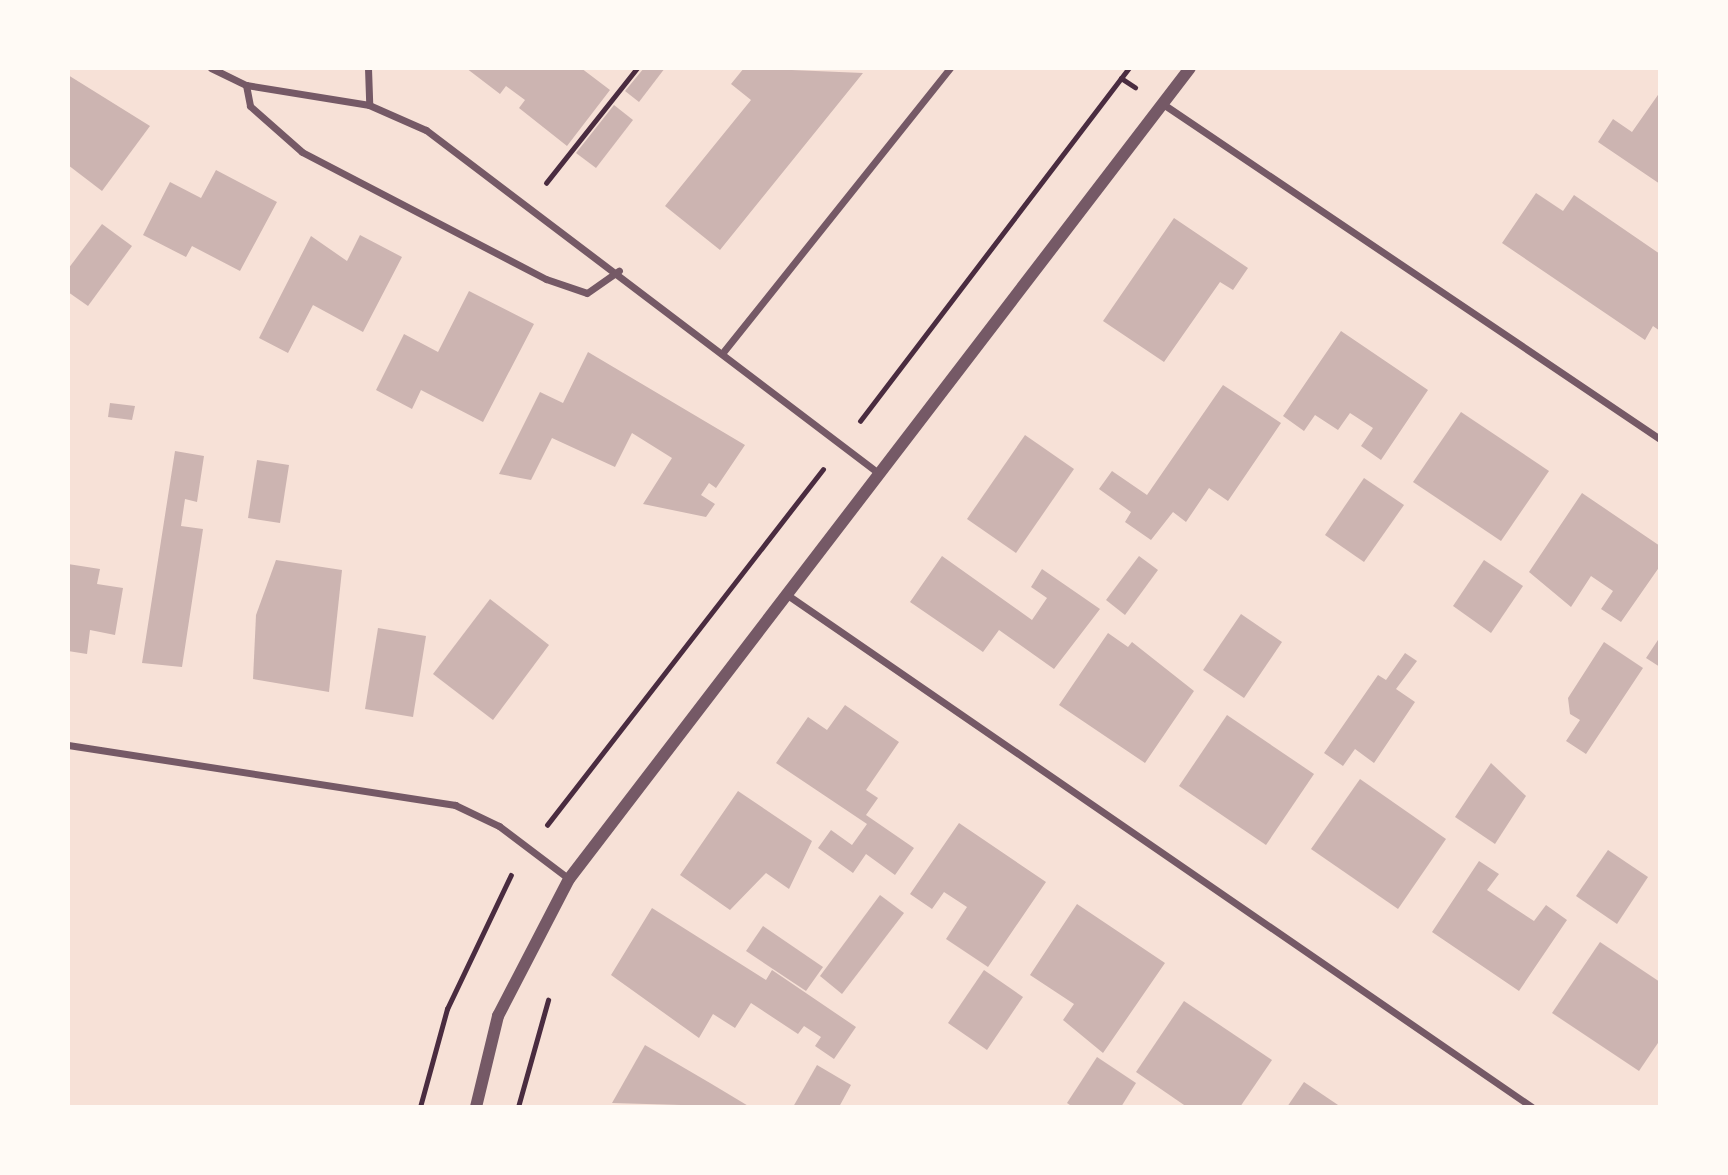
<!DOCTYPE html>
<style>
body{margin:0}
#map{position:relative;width:1728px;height:1175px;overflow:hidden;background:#f7e1d7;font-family:Jost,sans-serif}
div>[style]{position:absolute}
.building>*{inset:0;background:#ccb4b1}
.path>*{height:4.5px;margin:-2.25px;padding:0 2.25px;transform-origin:2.25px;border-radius:2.25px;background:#4a2c40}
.minor>*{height:7px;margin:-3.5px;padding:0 3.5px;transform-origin:3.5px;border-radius:3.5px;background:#755966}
.tertiary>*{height:12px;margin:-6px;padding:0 6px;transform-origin:6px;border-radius:6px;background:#755966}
span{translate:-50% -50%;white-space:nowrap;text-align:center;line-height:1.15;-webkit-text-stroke:7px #fffaf5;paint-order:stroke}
.frame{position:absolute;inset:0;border:70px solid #fffaf5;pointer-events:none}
</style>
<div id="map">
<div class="building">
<i style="clip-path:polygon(466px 68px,581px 68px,610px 90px,567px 146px,519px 108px,525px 100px,506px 86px,500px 94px)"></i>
<i style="clip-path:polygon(644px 68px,665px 68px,639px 102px,625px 91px)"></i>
<i style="clip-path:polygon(744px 68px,863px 73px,720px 250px,665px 206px,751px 100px,731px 84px)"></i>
<i style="clip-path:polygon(68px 75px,150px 126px,102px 191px,68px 165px)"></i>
<i style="clip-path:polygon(1660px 92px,1660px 184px,1598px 142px,1613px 119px,1632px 132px)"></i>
<i style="clip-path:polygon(614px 105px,633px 120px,596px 168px,576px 153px)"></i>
<i style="clip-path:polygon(216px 170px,277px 202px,240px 271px,192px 246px,186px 257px,143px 235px,170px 182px,201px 198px)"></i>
<i style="clip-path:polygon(1536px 193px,1563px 211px,1574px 195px,1660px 254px,1660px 331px,1653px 326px,1645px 340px,1502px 243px)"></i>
<i style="clip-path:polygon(1174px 218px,1248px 268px,1233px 290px,1220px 282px,1164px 362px,1103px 321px)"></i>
<i style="clip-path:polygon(102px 224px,132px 246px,88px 306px,68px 292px,68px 269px)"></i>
<i style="clip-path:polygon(360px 235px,402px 257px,363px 332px,313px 305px,288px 353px,259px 338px,311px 236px,347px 261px)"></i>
<i style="clip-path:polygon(469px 291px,534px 324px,483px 422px,421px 390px,412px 409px,376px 390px,404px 334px,438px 352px)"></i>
<i style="clip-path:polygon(1341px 331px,1428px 390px,1381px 460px,1361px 446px,1373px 428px,1350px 413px,1338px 430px,1315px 415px,1304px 431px,1283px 416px)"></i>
<i style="clip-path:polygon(588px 352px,745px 445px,716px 488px,709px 483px,701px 495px,715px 504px,706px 517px,643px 504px,672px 458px,632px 433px,615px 467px,552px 438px,531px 480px,499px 474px,540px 392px,563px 403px)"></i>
<i style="clip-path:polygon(1223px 385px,1281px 423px,1228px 501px,1209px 488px,1186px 522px,1173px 512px,1151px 540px,1125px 522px,1131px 512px,1099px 489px,1112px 471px,1147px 495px)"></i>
<i style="clip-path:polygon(110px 403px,135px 406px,132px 420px,108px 417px)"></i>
<i style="clip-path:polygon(1461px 412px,1549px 471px,1501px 541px,1413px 482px)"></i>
<i style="clip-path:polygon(1025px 435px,1074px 469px,1016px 553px,967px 519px)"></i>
<i style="clip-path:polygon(175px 451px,204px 456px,197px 502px,185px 499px,181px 526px,203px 529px,182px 667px,142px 663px)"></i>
<i style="clip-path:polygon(257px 460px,289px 465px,280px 523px,248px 518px)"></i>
<i style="clip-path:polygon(1364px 478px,1404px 505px,1364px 562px,1325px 535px)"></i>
<i style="clip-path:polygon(1582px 493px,1660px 546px,1660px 566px,1621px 622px,1601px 609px,1613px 591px,1591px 576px,1571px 607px,1529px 572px)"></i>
<i style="clip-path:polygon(942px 556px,1032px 620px,1047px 598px,1031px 587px,1042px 569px,1100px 609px,1054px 669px,999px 630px,983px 652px,910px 602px)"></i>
<i style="clip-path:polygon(1139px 556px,1158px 570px,1125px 615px,1106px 600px)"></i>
<i style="clip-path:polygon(276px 560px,342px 570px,329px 692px,253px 679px,256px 615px)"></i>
<i style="clip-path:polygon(1484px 560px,1523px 586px,1491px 633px,1453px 606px)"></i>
<i style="clip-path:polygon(68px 564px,100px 569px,97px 584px,123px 588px,115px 635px,90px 630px,87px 654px,68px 651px)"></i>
<i style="clip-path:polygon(490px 599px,549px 645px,493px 720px,433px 674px)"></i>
<i style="clip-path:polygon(1241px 614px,1282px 642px,1244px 698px,1203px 670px)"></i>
<i style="clip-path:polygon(378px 628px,426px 636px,413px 717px,365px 709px)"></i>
<i style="clip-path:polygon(1108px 633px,1128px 647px,1132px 642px,1194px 691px,1145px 763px,1059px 705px)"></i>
<i style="clip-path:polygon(1660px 637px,1660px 667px,1646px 658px)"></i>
<i style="clip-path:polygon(1604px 642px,1643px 668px,1586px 754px,1566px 741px,1580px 720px,1570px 714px,1568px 698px)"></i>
<i style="clip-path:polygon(1405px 653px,1417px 661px,1396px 689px,1415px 702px,1374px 763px,1355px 749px,1343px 766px,1324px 753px,1378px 675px,1386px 680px)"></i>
<i style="clip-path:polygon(845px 705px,899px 742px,866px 790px,878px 798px,866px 815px,914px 848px,895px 875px,866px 854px,853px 873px,818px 848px,831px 830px,852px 845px,867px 824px,776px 763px,808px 717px,827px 730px)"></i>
<i style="clip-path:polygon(1227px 715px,1314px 774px,1266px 845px,1179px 786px)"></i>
<i style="clip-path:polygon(1491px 763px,1526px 796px,1495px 844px,1455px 817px)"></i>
<i style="clip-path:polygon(1360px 779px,1446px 839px,1398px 909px,1311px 849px)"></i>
<i style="clip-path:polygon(738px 791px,812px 841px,789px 889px,766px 873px,730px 910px,680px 875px)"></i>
<i style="clip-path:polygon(959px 823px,1046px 882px,988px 967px,946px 939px,967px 907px,944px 892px,932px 909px,910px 894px)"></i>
<i style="clip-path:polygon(1608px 850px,1648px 877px,1617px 924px,1576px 896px)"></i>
<i style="clip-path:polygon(1479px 861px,1499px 874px,1487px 890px,1511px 906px,1534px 921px,1546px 905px,1567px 920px,1519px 991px,1432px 932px)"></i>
<i style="clip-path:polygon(880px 895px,904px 913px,842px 994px,820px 976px)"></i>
<i style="clip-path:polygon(1077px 904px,1165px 963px,1103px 1053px,1063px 1020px,1074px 1004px,1030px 975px)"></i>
<i style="clip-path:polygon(652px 908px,766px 980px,772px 970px,856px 1027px,834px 1059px,815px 1046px,821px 1037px,804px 1026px,798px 1034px,751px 1003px,735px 1028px,713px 1014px,699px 1038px,611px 975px)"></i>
<i style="clip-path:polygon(763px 926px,823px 967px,806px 991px,746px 951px)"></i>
<i style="clip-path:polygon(1600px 942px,1660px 982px,1660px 1040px,1639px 1071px,1552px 1013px)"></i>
<i style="clip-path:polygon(984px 970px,1023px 997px,987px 1050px,948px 1023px)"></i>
<i style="clip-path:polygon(1184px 1001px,1272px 1060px,1240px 1107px,1187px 1107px,1136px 1072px)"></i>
<i style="clip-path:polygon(645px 1045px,710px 1083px,750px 1107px,612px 1103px)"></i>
<i style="clip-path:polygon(1097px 1057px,1136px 1083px,1121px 1107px,1073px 1107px,1067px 1103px)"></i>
<i style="clip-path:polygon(817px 1065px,851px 1085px,839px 1107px,793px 1107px)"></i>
<i style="clip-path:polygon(1304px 1082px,1341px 1107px,1287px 1107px)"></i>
</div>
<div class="path">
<i style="left:1121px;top:78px;width:17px;rotate:33deg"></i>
<i style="left:546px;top:183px;width:147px;rotate:-51.6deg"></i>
<i style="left:860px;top:421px;width:444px;rotate:-52.7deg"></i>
<i style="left:547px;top:825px;width:450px;rotate:-52.2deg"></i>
<i style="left:420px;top:1107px;width:102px;rotate:-74.6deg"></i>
<i style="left:447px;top:1009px;width:148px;rotate:-64.5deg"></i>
<i style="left:518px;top:1107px;width:111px;rotate:-74.3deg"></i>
</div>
<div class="minor">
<i style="left:211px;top:68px;width:39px;rotate:26deg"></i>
<i style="left:246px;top:85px;width:125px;rotate:9.2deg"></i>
<i style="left:369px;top:105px;width:62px;rotate:23.7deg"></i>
<i style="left:426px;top:130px;width:566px;rotate:37.17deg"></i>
<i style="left:368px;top:68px;width:37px;rotate:88deg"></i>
<i style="left:246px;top:85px;width:21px;rotate:79deg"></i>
<i style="left:250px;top:106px;width:69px;rotate:41.5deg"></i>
<i style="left:302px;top:152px;width:275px;rotate:27.5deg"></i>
<i style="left:546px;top:279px;width:43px;rotate:18.9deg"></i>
<i style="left:587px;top:293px;width:39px;rotate:-35deg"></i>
<i style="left:1163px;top:104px;width:599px;rotate:33.98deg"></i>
<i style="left:724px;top:351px;width:362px;rotate:-51.4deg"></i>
<i style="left:786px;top:594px;width:905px;rotate:34.52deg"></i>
<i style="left:68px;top:745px;width:392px;rotate:8.8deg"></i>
<i style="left:455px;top:805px;width:49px;rotate:25.5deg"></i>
<i style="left:499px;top:826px;width:88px;rotate:37.1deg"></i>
</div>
<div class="tertiary">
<i style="left:476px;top:1107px;width:94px;rotate:-76.4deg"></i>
<i style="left:498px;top:1016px;width:154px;rotate:-62.6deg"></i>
<i style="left:569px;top:879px;width:1021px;rotate:-52.56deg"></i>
</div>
<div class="frame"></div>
</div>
